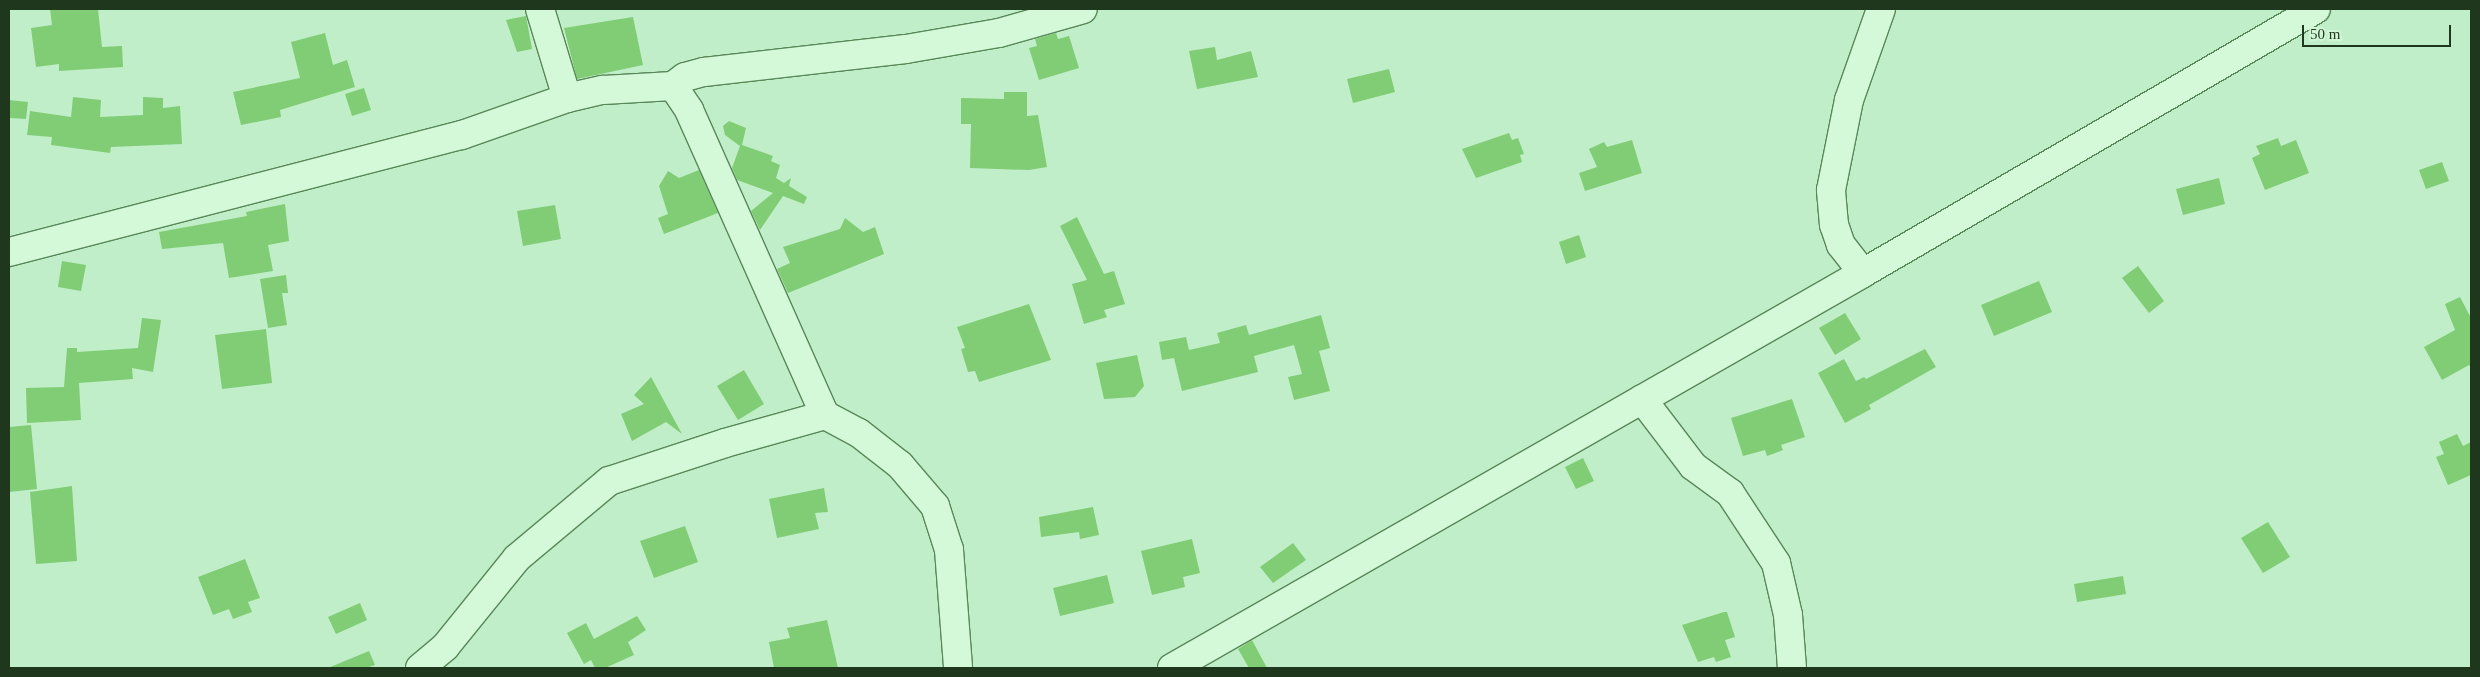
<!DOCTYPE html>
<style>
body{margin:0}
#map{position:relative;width:2480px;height:677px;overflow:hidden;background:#c0eec8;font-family:Georgia,serif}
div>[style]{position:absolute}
.building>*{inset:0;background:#80cd75}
.roads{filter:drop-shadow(1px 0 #588758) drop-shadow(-1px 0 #588758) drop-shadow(0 1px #588758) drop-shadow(0 -1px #588758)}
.minor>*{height:28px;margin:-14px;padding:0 14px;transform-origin:14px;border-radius:14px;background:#d3f9d9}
span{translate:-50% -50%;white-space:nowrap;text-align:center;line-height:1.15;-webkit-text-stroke:4px #d0f6d6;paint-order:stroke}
.frame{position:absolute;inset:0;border:10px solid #1e371d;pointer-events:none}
.scale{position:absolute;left:2302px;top:25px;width:149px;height:22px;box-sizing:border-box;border:2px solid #1e371d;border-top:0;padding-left:6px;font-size:15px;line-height:18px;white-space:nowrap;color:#1e371d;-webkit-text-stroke:4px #d0f6d6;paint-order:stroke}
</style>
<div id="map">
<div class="building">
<i style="clip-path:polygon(50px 9px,98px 9px,102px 47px,122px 46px,123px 67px,59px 71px,59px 64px,36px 67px,31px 28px,52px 25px)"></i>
<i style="clip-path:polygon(526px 16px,532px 49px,517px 52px,506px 20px)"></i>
<i style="clip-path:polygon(633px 17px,643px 65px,577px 79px,564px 28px)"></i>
<i style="clip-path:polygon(325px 33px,333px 65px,347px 60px,355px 87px,280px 110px,281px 117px,241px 125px,233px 92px,300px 78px,291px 42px)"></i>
<i style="clip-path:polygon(1056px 33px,1058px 39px,1069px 36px,1079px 68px,1039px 80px,1029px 48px,1037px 46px,1035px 39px)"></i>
<i style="clip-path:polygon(1215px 47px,1217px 60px,1251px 51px,1258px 77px,1197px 89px,1189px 51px)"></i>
<i style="clip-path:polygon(1389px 69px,1395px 92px,1353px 103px,1347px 79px)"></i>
<i style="clip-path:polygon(364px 88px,371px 110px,352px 116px,345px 94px)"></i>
<i style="clip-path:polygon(1004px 92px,1027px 92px,1027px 116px,1038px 115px,1047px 167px,1029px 170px,970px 168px,971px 124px,961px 124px,961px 98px,1004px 99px)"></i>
<i style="clip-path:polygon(73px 97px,101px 100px,100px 117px,143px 115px,143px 97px,163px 98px,163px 108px,180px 106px,182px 144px,111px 147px,110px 153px,51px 145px,52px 137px,27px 135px,30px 111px,71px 117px)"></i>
<i style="clip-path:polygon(9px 100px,28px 102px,26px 119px,9px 118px)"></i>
<i style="clip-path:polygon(729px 121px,746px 128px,742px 145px,773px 156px,771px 161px,780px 165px,776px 178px,784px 183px,791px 178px,789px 186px,807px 197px,804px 204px,783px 196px,760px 230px,751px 211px,773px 193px,737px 180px,732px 168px,740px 146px,725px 135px,723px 126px)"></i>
<i style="clip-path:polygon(1509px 133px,1512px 140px,1518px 138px,1524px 154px,1520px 155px,1522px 162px,1476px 178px,1462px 149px)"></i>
<i style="clip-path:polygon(2278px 138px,2281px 146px,2296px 140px,2309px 173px,2265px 190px,2252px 158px,2260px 154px,2256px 146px)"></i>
<i style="clip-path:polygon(1632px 140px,1642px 173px,1585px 191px,1579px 173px,1597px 167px,1589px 149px,1604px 142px,1607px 147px)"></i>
<i style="clip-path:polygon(2442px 162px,2449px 181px,2426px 189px,2419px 170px)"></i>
<i style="clip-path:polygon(699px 170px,718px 213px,664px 234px,658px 218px,668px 214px,659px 186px,668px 171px,679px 178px)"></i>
<i style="clip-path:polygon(2219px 178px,2225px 204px,2183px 215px,2176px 189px)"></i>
<i style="clip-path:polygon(285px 204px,289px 241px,268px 245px,273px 271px,229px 278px,223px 243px,162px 249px,159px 232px,247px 216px,246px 212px)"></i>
<i style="clip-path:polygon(555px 205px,561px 239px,523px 246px,517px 211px)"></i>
<i style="clip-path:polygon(1077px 217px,1104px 274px,1114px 271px,1125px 304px,1104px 310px,1107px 317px,1084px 324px,1072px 284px,1087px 280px,1060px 226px)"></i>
<i style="clip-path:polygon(845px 218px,863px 232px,875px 227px,884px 254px,788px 293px,777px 269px,790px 263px,783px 247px,840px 229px)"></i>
<i style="clip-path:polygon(1579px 235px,1586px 257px,1566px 264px,1559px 242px)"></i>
<i style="clip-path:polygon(62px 261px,86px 265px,81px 291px,58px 287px)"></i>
<i style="clip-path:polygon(2138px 266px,2164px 301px,2149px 313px,2122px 278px)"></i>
<i style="clip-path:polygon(286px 275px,288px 293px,282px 293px,287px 325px,268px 328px,260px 279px)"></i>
<i style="clip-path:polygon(2039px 281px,2052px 312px,1994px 336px,1981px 305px)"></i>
<i style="clip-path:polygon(2460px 297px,2471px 318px,2471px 368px,2469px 365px,2442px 380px,2424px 347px,2455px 330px,2445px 304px)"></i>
<i style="clip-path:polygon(1029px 304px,1051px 360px,979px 382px,975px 371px,968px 372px,961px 349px,965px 348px,957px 327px)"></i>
<i style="clip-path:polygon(1845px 313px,1861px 339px,1835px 355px,1819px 328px)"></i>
<i style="clip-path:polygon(1321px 315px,1330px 348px,1319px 351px,1330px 391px,1294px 400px,1288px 377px,1302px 374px,1294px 345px,1254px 356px,1258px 372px,1182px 391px,1174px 358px,1162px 360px,1159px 342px,1186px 337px,1189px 350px,1220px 343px,1217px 333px,1246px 325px,1249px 335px)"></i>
<i style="clip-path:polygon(142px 318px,161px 320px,153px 372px,132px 368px,133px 379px,79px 383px,81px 420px,27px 423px,26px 388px,64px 387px,67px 348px,77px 348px,77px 352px,138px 348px)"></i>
<i style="clip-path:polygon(266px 329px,272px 383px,222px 389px,215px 335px)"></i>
<i style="clip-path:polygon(1925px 349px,1936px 367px,1869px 405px,1871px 409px,1845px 423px,1818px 373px,1844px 359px,1856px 381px,1864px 377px,1866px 379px)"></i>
<i style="clip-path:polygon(1137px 355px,1144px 386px,1135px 397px,1104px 399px,1096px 363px)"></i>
<i style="clip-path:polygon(744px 370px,764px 404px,738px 420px,717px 386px)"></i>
<i style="clip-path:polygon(651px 377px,682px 434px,666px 422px,632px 441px,621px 414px,644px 404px,634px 395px)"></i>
<i style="clip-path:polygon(1792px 399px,1805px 437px,1781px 445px,1783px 450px,1767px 456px,1765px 450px,1743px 456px,1731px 418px)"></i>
<i style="clip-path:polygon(31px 425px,37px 489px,9px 492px,9px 427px)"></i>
<i style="clip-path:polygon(2457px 434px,2463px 446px,2471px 442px,2471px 475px,2448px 485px,2436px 457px,2444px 454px,2439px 442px)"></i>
<i style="clip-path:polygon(1583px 458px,1594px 481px,1576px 489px,1565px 467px)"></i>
<i style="clip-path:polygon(72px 486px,77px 561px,36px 564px,30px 492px)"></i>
<i style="clip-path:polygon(824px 488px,828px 512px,815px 513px,819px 529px,777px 538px,769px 499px)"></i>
<i style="clip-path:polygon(1093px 507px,1099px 535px,1080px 539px,1079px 532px,1041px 537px,1039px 517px)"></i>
<i style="clip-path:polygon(2268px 522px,2290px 557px,2263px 573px,2241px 538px)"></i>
<i style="clip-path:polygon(685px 526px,698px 562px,654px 578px,640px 541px)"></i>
<i style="clip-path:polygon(1192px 539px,1200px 573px,1183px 577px,1185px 587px,1152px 595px,1141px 551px)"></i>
<i style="clip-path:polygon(1293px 543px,1306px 560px,1273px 583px,1260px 567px)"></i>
<i style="clip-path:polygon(245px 559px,260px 598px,248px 602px,252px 612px,233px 619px,229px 609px,213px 615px,198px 577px)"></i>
<i style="clip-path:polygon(1107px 575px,1114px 603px,1060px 616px,1053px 588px)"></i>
<i style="clip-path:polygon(2123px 576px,2126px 594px,2077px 602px,2074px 584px)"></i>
<i style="clip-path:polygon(360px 603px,367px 620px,336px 634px,328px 617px)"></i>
<i style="clip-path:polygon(1724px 612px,1727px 612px,1735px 637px,1725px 640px,1731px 657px,1716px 662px,1714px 657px,1698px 662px,1682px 625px)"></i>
<i style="clip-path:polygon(637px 616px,646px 630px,628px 642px,634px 655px,605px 668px,595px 668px,591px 660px,584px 664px,567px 633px,586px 623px,594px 639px)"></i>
<i style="clip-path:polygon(827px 620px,838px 668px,774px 668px,769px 642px,790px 638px,787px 628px)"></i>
<i style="clip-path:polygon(1252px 640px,1267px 668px,1249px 668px,1238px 649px)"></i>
<i style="clip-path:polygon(369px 651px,375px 665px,366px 668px,328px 668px)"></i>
</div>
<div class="roads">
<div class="minor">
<i style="left:540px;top:9px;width:93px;rotate:73.1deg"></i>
<i style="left:567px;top:98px;width:37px;rotate:-13deg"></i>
<i style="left:603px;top:90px;width:70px;rotate:-3.3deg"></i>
<i style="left:673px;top:86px;width:15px;rotate:-37deg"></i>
<i style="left:685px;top:77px;width:20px;rotate:-15deg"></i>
<i style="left:704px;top:72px;width:203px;rotate:-6.5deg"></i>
<i style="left:906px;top:49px;width:94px;rotate:-9.8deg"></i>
<i style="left:999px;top:33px;width:87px;rotate:-15.9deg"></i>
<i style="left:673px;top:86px;width:29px;rotate:56deg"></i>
<i style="left:689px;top:110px;width:334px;rotate:66deg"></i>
<i style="left:825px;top:415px;width:38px;rotate:28deg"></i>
<i style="left:859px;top:433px;width:52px;rotate:38deg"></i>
<i style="left:900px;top:465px;width:54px;rotate:49.5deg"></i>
<i style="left:935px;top:506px;width:46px;rotate:72.3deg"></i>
<i style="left:949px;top:550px;width:118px;rotate:85.6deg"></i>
<i style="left:9px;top:252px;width:468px;rotate:-14.5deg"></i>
<i style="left:462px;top:135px;width:111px;rotate:-19.4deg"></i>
<i style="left:1863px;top:273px;width:36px;rotate:-128deg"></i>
<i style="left:1841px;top:245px;width:21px;rotate:-109deg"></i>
<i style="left:1834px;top:225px;width:35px;rotate:-95deg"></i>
<i style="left:1831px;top:190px;width:92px;rotate:-78.7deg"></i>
<i style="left:1849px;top:100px;width:96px;rotate:-70.6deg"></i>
<i style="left:1642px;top:399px;width:84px;rotate:52.7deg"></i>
<i style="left:1693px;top:466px;width:46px;rotate:36.1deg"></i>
<i style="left:1730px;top:493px;width:84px;rotate:56.7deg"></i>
<i style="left:1776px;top:563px;width:53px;rotate:77deg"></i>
<i style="left:1788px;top:615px;width:53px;rotate:85.7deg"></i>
<i style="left:420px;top:668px;width:33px;rotate:-40deg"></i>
<i style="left:445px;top:647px;width:114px;rotate:-51deg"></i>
<i style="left:517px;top:558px;width:120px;rotate:-39.9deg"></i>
<i style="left:609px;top:481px;width:122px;rotate:-18.1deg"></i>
<i style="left:725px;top:443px;width:104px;rotate:-15.6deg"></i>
<i style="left:1172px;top:668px;width:796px;rotate:-29.75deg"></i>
<i style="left:1863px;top:273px;width:524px;rotate:-30.23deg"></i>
</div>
</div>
<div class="frame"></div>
<div class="scale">50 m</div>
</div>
